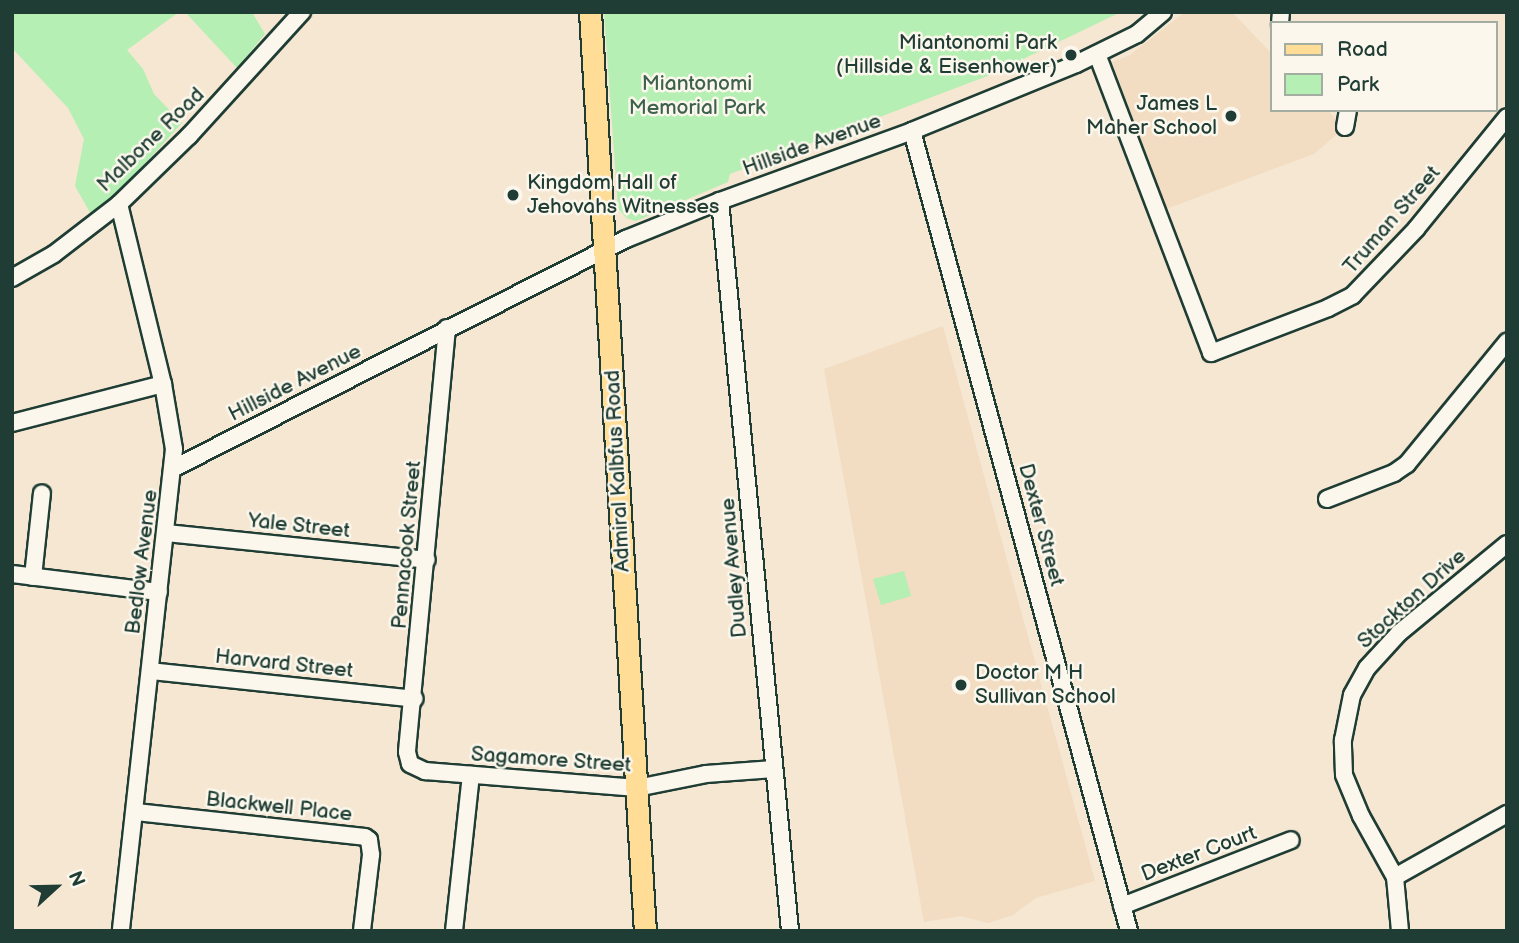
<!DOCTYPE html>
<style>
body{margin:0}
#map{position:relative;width:1519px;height:943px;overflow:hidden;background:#f6e7d3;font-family:"Balsamiq Sans",sans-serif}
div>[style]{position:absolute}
.built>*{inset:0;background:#f2dcc2}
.green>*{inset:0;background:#b5efb3}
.roads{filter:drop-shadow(2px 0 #1f3d34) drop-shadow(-2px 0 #1f3d34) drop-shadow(0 2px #1f3d34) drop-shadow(0 -2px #1f3d34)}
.minor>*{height:16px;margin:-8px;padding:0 8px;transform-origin:8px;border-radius:8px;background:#fbf7ec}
.major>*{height:21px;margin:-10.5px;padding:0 10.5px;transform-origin:10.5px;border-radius:10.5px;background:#ffdd96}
.dots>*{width:19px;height:19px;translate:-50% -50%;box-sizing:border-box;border:4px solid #fbf7ec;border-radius:50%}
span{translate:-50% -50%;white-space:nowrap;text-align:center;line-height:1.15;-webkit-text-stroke:5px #fbf7ec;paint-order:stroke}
.poi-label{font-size:21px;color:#1f3d34}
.right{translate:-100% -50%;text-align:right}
.left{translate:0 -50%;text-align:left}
.park-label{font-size:21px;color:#3d614d}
.street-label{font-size:21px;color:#1f3d34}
.frame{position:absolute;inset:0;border:14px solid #1f3d34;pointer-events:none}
.legend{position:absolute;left:1270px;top:21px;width:228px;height:91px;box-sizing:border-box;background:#fbf7ec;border:2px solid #a3ada2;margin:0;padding:9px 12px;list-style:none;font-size:21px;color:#1f3d34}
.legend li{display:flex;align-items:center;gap:14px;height:35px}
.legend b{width:35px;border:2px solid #a3ada2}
.north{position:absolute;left:21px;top:852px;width:70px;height:70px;-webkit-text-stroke:5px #fbf7ec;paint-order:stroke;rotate:68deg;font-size:19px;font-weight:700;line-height:28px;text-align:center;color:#1f3d34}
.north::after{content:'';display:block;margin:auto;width:24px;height:32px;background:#1f3d34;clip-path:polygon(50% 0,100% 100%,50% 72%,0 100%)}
</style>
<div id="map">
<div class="built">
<i style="clip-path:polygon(1185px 12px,1232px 12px,1272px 54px,1272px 110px,1327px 110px,1338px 121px,1336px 135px,1314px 154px,1166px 209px,1109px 63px,1130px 55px)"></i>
<i style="clip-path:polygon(943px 326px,1095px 881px,1036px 898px,1013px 915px,988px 923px,961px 916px,924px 922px,824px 369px)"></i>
</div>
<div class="green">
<i style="clip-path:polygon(12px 12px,179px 12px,127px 50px,143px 69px,154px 94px,182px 123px,120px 191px,92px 216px,75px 186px,84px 139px,68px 108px,12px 48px)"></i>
<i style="clip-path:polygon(185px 12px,252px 12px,265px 34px,237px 68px)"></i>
<i style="clip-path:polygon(604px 12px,1121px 12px,990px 75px,730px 174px,728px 182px,636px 221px,626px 218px,618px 208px)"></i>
<i style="clip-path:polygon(904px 571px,911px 596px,881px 605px,873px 579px)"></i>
</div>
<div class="roads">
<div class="minor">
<i style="left:1280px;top:23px;width:11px;rotate:-85deg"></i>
<i style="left:1097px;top:54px;width:320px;rotate:69.1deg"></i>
<i style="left:1211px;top:353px;width:125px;rotate:-21deg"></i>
<i style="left:1328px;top:308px;width:28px;rotate:-27deg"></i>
<i style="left:1353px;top:295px;width:91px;rotate:-46.3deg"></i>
<i style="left:1416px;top:229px;width:144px;rotate:-50.9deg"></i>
<i style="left:1345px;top:127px;width:17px;rotate:-80deg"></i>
<i style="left:912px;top:131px;width:829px;rotate:74.82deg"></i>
<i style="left:720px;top:201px;width:733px;rotate:84.52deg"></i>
<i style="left:119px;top:204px;width:185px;rotate:76.3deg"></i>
<i style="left:163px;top:384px;width:66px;rotate:80.4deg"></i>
<i style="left:174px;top:449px;width:485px;rotate:96.3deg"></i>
<i style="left:12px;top:278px;width:48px;rotate:-29.7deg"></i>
<i style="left:54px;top:254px;width:82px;rotate:-37.6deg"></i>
<i style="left:119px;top:204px;width:98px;rotate:-44.2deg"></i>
<i style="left:189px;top:136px;width:168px;rotate:-47.7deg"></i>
<i style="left:447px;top:328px;width:426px;rotate:95.4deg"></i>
<i style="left:407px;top:752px;width:12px;rotate:76deg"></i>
<i style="left:410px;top:764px;width:17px;rotate:25deg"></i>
<i style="left:425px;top:771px;width:213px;rotate:4.6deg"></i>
<i style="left:637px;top:788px;width:70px;rotate:-11.5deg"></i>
<i style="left:706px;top:774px;width:68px;rotate:-4.2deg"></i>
<i style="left:12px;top:423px;width:156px;rotate:-14.5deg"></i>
<i style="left:174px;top:468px;width:507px;rotate:-26.87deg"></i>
<i style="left:626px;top:239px;width:101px;rotate:-22deg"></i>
<i style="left:720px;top:201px;width:204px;rotate:-20deg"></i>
<i style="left:912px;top:131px;width:177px;rotate:-22.2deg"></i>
<i style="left:1076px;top:64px;width:68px;rotate:-26.2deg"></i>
<i style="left:1137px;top:34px;width:34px;rotate:-40deg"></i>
<i style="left:1327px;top:499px;width:72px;rotate:-21.2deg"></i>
<i style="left:1394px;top:473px;width:16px;rotate:-35deg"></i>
<i style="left:1407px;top:464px;width:158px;rotate:-50.7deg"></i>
<i style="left:167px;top:533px;width:261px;rotate:5.9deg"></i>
<i style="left:12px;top:574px;width:148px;rotate:7deg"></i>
<i style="left:33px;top:577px;width:84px;rotate:-83.9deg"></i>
<i style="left:150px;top:671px;width:266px;rotate:6deg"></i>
<i style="left:136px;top:812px;width:230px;rotate:6.2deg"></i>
<i style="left:365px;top:837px;width:5px;rotate:37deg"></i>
<i style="left:369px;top:840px;width:15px;rotate:82deg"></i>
<i style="left:371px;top:855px;width:77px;rotate:96.8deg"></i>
<i style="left:1395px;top:877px;width:129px;rotate:-29.4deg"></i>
<i style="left:1122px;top:906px;width:181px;rotate:-21.3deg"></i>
<i style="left:454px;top:931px;width:157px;rotate:-83.8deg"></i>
<i style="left:1400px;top:931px;width:54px;rotate:-95.3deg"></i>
<i style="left:1395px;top:877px;width:70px;rotate:-119.1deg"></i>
<i style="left:1361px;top:816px;width:44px;rotate:-112.5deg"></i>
<i style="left:1344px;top:775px;width:35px;rotate:-92deg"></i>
<i style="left:1343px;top:740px;width:46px;rotate:-78.7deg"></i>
<i style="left:1352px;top:695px;width:31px;rotate:-61deg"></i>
<i style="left:1367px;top:668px;width:47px;rotate:-47.6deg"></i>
<i style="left:1399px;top:633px;width:140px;rotate:-39.5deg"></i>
</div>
<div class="major">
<i style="left:590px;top:12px;width:921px;rotate:86.58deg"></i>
</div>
</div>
<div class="dots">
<i style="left:1071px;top:55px;background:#1f3d34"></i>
<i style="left:1231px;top:116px;background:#1f3d34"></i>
<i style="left:513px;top:195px;background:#1f3d34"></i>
<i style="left:961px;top:685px;background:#1f3d34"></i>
</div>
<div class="poi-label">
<span class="right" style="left:1057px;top:55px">Miantonomi Park<br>(Hillside &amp; Eisenhower)</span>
<span class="right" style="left:1217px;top:116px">James L<br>Maher School</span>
<span class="left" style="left:527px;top:195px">Kingdom Hall of<br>Jehovahs Witnesses</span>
<span class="left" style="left:975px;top:685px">Doctor M H<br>Sullivan School</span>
</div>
<div class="park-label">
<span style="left:697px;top:96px">Miantonomi<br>Memorial Park</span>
</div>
<div class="street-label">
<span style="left:151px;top:140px;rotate:-44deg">Malbone Road</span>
<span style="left:812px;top:145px;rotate:-20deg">Hillside Avenue</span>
<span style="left:1392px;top:220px;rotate:-49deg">Truman Street</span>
<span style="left:295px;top:383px;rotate:-27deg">Hillside Avenue</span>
<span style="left:618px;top:471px;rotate:-93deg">Admiral Kalbfus Road</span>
<span style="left:1041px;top:525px;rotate:75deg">Dexter Street</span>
<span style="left:299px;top:526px;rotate:6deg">Yale Street</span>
<span style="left:407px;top:545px;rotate:-85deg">Pennacook Street</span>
<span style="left:142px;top:562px;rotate:-83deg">Bedlow Avenue</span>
<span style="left:734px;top:568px;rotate:-95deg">Dudley Avenue</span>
<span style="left:1412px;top:599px;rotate:-42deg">Stockton Drive</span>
<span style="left:284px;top:664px;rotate:6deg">Harvard Street</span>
<span style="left:551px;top:760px;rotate:4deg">Sagamore Street</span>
<span style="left:279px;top:807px;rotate:6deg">Blackwell Place</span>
<span style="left:1199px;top:854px;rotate:-21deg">Dexter Court</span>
</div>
<div class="frame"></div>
<ul class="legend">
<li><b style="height:9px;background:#ffdd96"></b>Road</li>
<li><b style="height:19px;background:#b5efb3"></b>Park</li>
</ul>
<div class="north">N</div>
</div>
